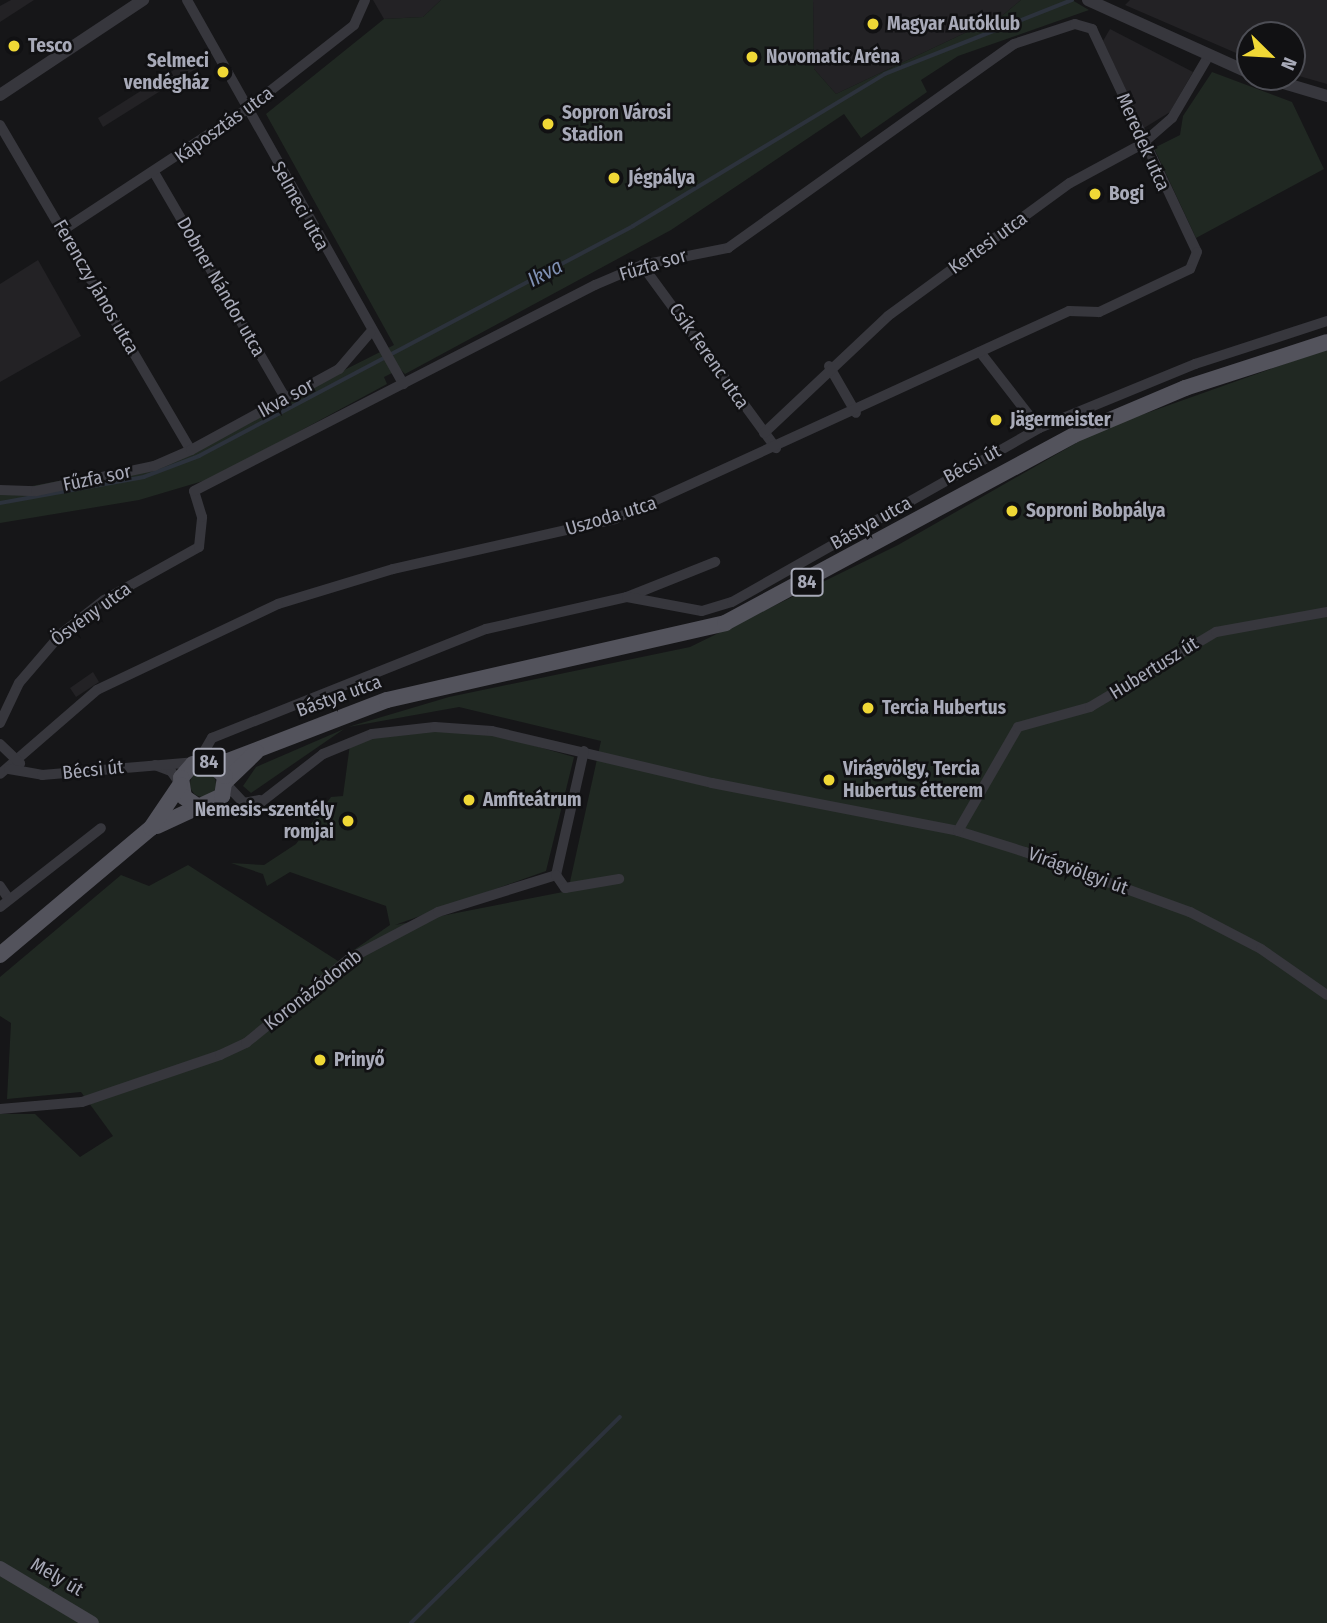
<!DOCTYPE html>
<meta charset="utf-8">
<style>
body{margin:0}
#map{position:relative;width:1327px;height:1623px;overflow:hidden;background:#161618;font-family:"Fira Sans Condensed",sans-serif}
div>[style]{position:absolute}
.built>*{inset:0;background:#232225}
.green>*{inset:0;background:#202822}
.round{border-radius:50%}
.stream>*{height:3.5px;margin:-1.75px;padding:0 1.75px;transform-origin:1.75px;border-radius:1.75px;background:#2c323c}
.minor>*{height:10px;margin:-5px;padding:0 5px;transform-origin:5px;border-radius:5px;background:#37373d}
.tertiary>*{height:12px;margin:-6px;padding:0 6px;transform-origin:6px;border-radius:6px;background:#37373d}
.secondary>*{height:14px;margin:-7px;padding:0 7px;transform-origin:7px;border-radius:7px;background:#45454d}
.primary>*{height:16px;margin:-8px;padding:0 8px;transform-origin:8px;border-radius:8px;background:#53535c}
.dots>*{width:19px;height:19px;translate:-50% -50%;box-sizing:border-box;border:4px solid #111113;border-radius:50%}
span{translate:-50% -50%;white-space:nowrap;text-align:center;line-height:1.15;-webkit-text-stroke:5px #111113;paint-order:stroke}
.shield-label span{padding:2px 5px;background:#111113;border:2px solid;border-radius:5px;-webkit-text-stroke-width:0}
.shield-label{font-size:18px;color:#a8aab8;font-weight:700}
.poi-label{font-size:19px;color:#a8aab8;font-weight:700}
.left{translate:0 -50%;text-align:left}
.right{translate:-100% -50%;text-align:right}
.street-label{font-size:19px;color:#a8aab8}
.water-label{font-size:21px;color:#7f90b3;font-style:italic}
.north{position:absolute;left:1236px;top:21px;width:70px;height:70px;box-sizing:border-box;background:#111113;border:2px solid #4d4e55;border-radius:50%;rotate:114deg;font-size:19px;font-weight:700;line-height:28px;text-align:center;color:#a8aab8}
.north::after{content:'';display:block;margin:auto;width:24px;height:32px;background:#f0d836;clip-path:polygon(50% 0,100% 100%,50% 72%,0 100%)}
</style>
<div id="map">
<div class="built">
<i style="clip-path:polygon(11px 0,34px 0,0 22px,0 6px)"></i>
<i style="clip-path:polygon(373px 0,441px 0,423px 17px,384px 19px)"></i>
<i style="clip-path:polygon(813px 0,1021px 0,1003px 15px,836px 94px,814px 69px)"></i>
<i style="clip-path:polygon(1130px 0,1327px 0,1327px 84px,1292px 74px,1292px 35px,1250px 35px,1250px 59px,1125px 5px)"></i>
<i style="clip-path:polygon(1110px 29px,1193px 72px,1170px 112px,1144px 128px,1103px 41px)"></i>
<i style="clip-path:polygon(199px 54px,205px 63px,103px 127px,98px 118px)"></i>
<i style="clip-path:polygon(38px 260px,81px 336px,0 382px,0 284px)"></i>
<i style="clip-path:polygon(93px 672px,99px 682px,76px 697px,70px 688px)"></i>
</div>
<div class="green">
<i style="clip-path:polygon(441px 0,813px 0,814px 69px,836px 94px,1003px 15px,1021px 0,1072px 0,1089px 10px,958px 56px,921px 80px,927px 92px,861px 138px,844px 114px,671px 230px,405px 374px,400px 369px,384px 377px,387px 384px,213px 478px,139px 500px,0 523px,0 492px,164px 461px,394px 345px,266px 114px,384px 19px,423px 17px)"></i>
<i style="clip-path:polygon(1212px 72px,1292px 102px,1324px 169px,1196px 238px,1154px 148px,1180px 135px,1183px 116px)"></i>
<i style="clip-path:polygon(1327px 349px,1327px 1623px,0 1623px,0 1114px,35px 1114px,80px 1157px,113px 1136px,81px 1092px,7px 1099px,11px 1023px,0 1016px,0 977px,121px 875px,149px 886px,188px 865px,338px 961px,390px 925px,386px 906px,290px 872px,267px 886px,263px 874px,231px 863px,264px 865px,296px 844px,331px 797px,343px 796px,350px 744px,374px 738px,431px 730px,493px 734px,574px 757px,546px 871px,395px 925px,568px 891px,601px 741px,459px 707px,348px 727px,449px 697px,690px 647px,898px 545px,1099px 430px)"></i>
<i style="clip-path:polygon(344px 729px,251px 793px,243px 786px,256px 767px)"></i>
<i class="round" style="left:190px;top:771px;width:26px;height:26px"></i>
</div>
<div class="stream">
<i style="left:0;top:503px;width:146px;rotate:-10.2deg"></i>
<i style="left:144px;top:477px;width:59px;rotate:-20.9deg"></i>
<i style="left:199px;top:456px;width:491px;rotate:-27.9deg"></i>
<i style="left:633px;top:226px;width:294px;rotate:-31.1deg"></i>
<i style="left:885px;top:74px;width:201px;rotate:-21.6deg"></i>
<i style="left:411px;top:1623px;width:293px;rotate:-44.6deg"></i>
</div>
<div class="minor">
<i style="left:187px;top:0;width:441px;rotate:60.6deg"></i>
<i style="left:0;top:125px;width:377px;rotate:59.6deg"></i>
<i style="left:155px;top:174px;width:260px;rotate:59.8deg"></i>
<i style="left:63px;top:230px;width:220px;rotate:-33.3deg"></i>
<i style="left:247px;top:109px;width:136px;rotate:-38.1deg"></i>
<i style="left:354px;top:25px;width:27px;rotate:-66deg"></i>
<i style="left:642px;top:265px;width:227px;rotate:53.8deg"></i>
<i style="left:980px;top:352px;width:96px;rotate:52.2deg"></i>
<i style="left:829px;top:366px;width:54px;rotate:60.1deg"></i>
<i style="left:764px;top:433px;width:170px;rotate:-43.3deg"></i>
<i style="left:888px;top:316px;width:225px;rotate:-36.2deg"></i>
<i style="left:1070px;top:183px;width:82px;rotate:-28.4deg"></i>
<i style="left:1142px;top:144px;width:40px;rotate:-41deg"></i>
<i style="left:1172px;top:118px;width:71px;rotate:-59.5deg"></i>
<i style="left:0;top:490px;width:36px;rotate:2deg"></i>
<i style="left:36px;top:491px;width:121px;rotate:-12deg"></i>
<i style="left:154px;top:466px;width:40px;rotate:-23.4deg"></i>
<i style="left:191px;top:450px;width:169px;rotate:-28.7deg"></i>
<i style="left:339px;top:369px;width:48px;rotate:-49.3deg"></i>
<i style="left:627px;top:597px;width:95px;rotate:-21.7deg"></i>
<i style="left:0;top:723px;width:44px;rotate:-64.6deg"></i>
<i style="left:19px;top:683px;width:65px;rotate:-49.4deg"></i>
<i style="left:61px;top:634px;width:55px;rotate:-38.3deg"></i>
<i style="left:104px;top:600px;width:109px;rotate:-29.2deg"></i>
<i style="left:199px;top:547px;width:30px;rotate:-84deg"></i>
<i style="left:202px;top:517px;width:27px;rotate:-107deg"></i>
<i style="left:194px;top:491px;width:451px;rotate:-27.2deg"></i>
<i style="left:595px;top:285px;width:51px;rotate:-23.1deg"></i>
<i style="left:642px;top:265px;width:88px;rotate:-11.2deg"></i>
<i style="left:728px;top:248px;width:351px;rotate:-35.5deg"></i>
<i style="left:1014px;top:44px;width:64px;rotate:-18.2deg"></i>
<i style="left:1075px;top:24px;width:18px;rotate:16deg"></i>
<i style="left:1092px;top:29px;width:246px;rotate:64.8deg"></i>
<i style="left:1197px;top:252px;width:18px;rotate:112deg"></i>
<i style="left:1190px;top:269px;width:101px;rotate:154.7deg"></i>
<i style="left:1099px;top:312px;width:30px;rotate:-178deg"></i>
<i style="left:1069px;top:311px;width:499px;rotate:155.4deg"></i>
<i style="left:615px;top:519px;width:228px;rotate:167.3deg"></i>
<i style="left:393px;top:569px;width:120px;rotate:163.1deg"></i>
<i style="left:278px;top:604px;width:200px;rotate:154.6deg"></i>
<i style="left:97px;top:690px;width:128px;rotate:139.1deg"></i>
<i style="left:0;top:744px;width:28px;rotate:44deg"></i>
<i style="left:198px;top:762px;width:28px;rotate:-60deg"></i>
<i style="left:212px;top:738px;width:295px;rotate:-21.7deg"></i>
<i style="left:486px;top:629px;width:145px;rotate:-12.8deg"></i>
<i style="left:627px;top:597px;width:76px;rotate:10.6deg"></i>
<i style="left:702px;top:611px;width:31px;rotate:-17deg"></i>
<i style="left:732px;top:602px;width:353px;rotate:-29.5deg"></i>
<i style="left:1039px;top:428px;width:169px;rotate:-22.3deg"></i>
<i style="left:1195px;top:364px;width:139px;rotate:-18deg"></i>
<i style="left:155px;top:765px;width:17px;rotate:21deg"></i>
<i style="left:171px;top:771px;width:16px;rotate:55deg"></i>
<i style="left:9px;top:769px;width:34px;rotate:10deg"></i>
<i style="left:42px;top:775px;width:155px;rotate:-4.8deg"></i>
<i style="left:226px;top:784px;width:26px;rotate:47deg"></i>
<i style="left:244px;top:803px;width:16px;rotate:-11deg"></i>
<i style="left:204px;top:807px;width:47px;rotate:3.7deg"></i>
<i style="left:251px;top:810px;width:91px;rotate:-37.9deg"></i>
<i style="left:323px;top:754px;width:53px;rotate:-22.2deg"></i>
<i style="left:372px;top:734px;width:63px;rotate:-6.3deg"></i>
<i style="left:435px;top:727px;width:57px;rotate:4deg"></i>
<i style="left:492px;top:731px;width:226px;rotate:13.3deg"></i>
<i style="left:712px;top:783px;width:251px;rotate:11deg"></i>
<i style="left:958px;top:831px;width:70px;rotate:17.4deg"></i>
<i style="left:1025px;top:852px;width:176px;rotate:20deg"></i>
<i style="left:1190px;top:912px;width:80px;rotate:27.5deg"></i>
<i style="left:1261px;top:949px;width:80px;rotate:34.9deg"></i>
<i style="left:958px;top:831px;width:120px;rotate:-60deg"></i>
<i style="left:1018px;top:727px;width:75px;rotate:-15.5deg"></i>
<i style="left:1090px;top:707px;width:147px;rotate:-30.8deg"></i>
<i style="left:1216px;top:632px;width:113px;rotate:-10.2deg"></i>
<i style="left:556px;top:875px;width:127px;rotate:-77.3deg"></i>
<i style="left:0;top:886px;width:14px;rotate:56deg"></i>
<i style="left:0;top:907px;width:128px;rotate:-38deg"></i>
<i style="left:0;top:1109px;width:82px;rotate:-4.9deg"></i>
<i style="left:82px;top:1102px;width:146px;rotate:-18.8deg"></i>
<i style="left:220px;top:1055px;width:29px;rotate:-25deg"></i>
<i style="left:246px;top:1043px;width:133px;rotate:-39.2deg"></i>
<i style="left:349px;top:959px;width:101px;rotate:-27.8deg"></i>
<i style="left:438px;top:912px;width:124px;rotate:-17.4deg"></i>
<i style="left:556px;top:875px;width:16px;rotate:55deg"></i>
<i style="left:565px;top:888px;width:55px;rotate:-9.5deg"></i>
</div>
<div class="tertiary">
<i style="left:1088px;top:0;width:178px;rotate:24.3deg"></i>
<i style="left:1263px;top:77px;width:67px;rotate:16.5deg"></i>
<i style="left:0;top:95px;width:172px;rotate:-33.6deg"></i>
</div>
<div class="secondary">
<i style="left:0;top:1568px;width:107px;rotate:30.9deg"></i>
</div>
<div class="primary">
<i style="left:208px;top:762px;width:20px;rotate:-3deg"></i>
<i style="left:228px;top:761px;width:170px;rotate:-21deg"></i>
<i style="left:387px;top:700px;width:347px;rotate:-12.8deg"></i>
<i style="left:725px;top:623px;width:396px;rotate:-28.3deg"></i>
<i style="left:1074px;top:435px;width:121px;rotate:-22.9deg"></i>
<i style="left:1185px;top:388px;width:149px;rotate:-17.9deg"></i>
<i style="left:226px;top:781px;width:42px;rotate:-44deg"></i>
<i style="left:157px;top:826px;width:72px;rotate:-24.8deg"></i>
<i style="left:222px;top:796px;width:20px;rotate:-81deg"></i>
<i style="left:225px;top:776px;width:22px;rotate:-141deg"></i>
<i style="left:208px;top:762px;width:15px;rotate:172deg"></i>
<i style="left:193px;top:764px;width:18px;rotate:131deg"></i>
<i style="left:181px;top:778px;width:19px;rotate:81deg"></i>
<i style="left:184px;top:797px;width:16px;rotate:35deg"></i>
<i style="left:0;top:955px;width:197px;rotate:-40.1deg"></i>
<i style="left:151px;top:828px;width:52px;rotate:-56deg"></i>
</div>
<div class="dots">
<i style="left:873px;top:24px;background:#f0d836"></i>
<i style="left:14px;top:46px;background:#f0d836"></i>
<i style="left:752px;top:57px;background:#f0d836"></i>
<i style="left:223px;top:72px;background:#f0d836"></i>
<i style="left:548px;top:124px;background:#f0d836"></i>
<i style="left:614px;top:178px;background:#f0d836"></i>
<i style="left:1095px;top:194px;background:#f0d836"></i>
<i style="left:996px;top:420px;background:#f0d836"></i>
<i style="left:1012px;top:511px;background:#f0d836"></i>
<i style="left:868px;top:708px;background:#f0d836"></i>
<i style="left:829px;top:780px;background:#f0d836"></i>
<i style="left:469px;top:800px;background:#f0d836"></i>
<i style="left:348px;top:821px;background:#f0d836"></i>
<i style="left:320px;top:1060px;background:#f0d836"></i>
</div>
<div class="shield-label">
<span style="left:807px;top:582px">84</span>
<span style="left:209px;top:762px">84</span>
</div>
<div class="poi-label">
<span class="left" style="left:887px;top:24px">Magyar Autóklub</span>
<span class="left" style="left:28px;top:46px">Tesco</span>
<span class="left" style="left:766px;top:57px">Novomatic Aréna</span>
<span class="right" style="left:209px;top:72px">Selmeci<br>vendégház</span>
<span class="left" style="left:562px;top:124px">Sopron Városi<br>Stadion</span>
<span class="left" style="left:628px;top:178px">Jégpálya</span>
<span class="left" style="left:1109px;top:194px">Bogi</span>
<span class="left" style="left:1010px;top:420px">Jägermeister</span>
<span class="left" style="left:1026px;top:511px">Soproni Bobpálya</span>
<span class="left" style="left:882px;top:708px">Tercia Hubertus</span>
<span class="left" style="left:843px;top:780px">Virágvölgy, Tercia<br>Hubertus étterem</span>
<span class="left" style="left:483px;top:800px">Amfiteátrum</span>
<span class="right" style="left:334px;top:821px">Nemesis-szentély<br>romjai</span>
<span class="left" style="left:334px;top:1060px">Prinyő</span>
</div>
<div class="street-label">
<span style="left:224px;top:125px;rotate:-36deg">Káposztás utca</span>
<span style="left:1143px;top:142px;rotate:66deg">Meredek utca</span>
<span style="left:300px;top:206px;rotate:61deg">Selmeci utca</span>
<span style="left:988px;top:243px;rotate:-36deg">Kertesi utca</span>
<span style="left:653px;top:265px;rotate:-17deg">Fűzfa sor</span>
<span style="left:96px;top:287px;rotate:60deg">Ferenczy János utca</span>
<span style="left:221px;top:287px;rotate:60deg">Dobner Nándor utca</span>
<span style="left:709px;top:356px;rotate:55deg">Csík Ferenc utca</span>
<span style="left:286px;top:398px;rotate:-29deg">Ikva sor</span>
<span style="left:972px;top:464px;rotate:-28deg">Bécsi út</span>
<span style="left:97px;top:478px;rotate:-12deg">Fűzfa sor</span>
<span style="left:611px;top:516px;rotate:-17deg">Uszoda utca</span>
<span style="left:871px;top:523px;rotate:-29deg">Bástya utca</span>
<span style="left:91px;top:614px;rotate:-36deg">Ösvény utca</span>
<span style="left:1154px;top:668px;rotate:-32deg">Hubertusz út</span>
<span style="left:339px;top:696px;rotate:-20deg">Bástya utca</span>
<span style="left:93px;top:770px;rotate:-6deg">Bécsi út</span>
<span style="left:1078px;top:871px;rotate:20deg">Virágvölgyi út</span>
<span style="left:313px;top:990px;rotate:-38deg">Koronázódomb</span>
<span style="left:57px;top:1577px;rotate:30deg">Mély út</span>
</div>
<div class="water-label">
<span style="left:545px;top:273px;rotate:-28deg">Ikva</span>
</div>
<div class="north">N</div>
</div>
